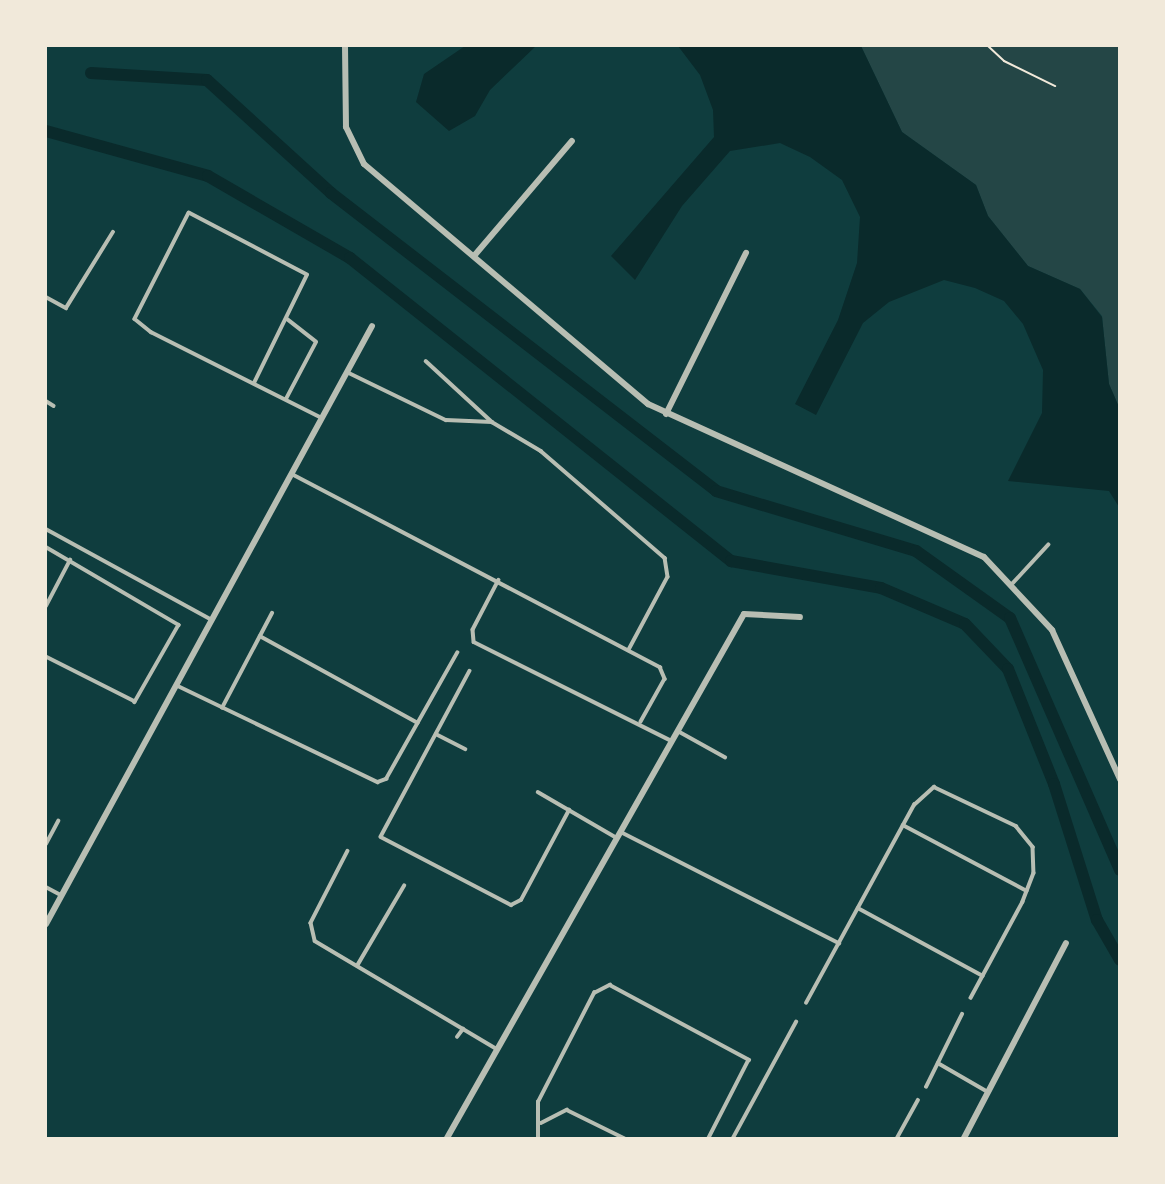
<!DOCTYPE html>
<style>
body{margin:0}
#map{position:relative;width:1165px;height:1184px;overflow:hidden;background:#0f3d3e;font-family:"Open Sans",sans-serif}
div>[style]{position:absolute}
.green>*{inset:0;background:#244646}
.water>*{inset:0;background:#0a2a2b}
.canal>*{height:12px;margin:-6px;padding:0 6px;transform-origin:6px;border-radius:6px;background:#0a2a2b}
.path>*{height:2px;margin:-1px;padding:0 1px;transform-origin:1px;border-radius:1px;background:#f1e9da}
.service>*{height:3.5px;margin:-1.75px;padding:0 1.75px;transform-origin:1.75px;border-radius:1.75px;background:#b8beb3}
.minor>*{height:6px;margin:-3px;padding:0 3px;transform-origin:3px;border-radius:3px;background:#b8beb3}
span{translate:-50% -50%;white-space:nowrap;text-align:center;line-height:1.15;-webkit-text-stroke:5px #f1e9da;paint-order:stroke}
.frame{position:absolute;inset:0;border:47px solid #f1e9da;pointer-events:none}
</style>
<div id="map">
<div class="green">
<i style="clip-path:polygon(861px 46px,1119px 46px,1119px 407px,1109px 384px,1102px 316px,1080px 289px,1028px 266px,988px 216px,976px 185px,902px 132px)"></i>
</div>
<div class="water">
<i style="clip-path:polygon(465px 46px,536px 46px,490px 90px,475px 116px,449px 131px,416px 102px,424px 74px)"></i>
<i style="clip-path:polygon(678px 46px,861px 46px,902px 132px,976px 185px,988px 216px,1028px 266px,1080px 289px,1102px 317px,1109px 384px,1119px 407px,1119px 507px,1109px 491px,1008px 481px,1042px 413px,1043px 370px,1023px 324px,1004px 301px,975px 288px,944px 280px,889px 302px,863px 323px,816px 415px,795px 404px,838px 320px,857px 263px,860px 217px,842px 180px,810px 157px,780px 143px,730px 151px,682px 206px,635px 280px,611px 256px,714px 137px,713px 110px,700px 75px)"></i>
</div>
<div class="canal">
<i style="left:91px;top:73px;width:116px;rotate:3.5deg"></i>
<i style="left:207px;top:80px;width:168px;rotate:42.3deg"></i>
<i style="left:331px;top:193px;width:487px;rotate:37.7deg"></i>
<i style="left:716px;top:491px;width:209px;rotate:16.7deg"></i>
<i style="left:916px;top:551px;width:115px;rotate:35.5deg"></i>
<i style="left:1010px;top:618px;width:275px;rotate:66.4deg"></i>
<i style="left:46px;top:131px;width:168px;rotate:15.5deg"></i>
<i style="left:208px;top:176px;width:164px;rotate:30deg"></i>
<i style="left:350px;top:258px;width:487px;rotate:38.5deg"></i>
<i style="left:731px;top:561px;width:152px;rotate:10.2deg"></i>
<i style="left:881px;top:588px;width:91px;rotate:23.2deg"></i>
<i style="left:965px;top:624px;width:62px;rotate:46.3deg"></i>
<i style="left:1008px;top:669px;width:124px;rotate:68.2deg"></i>
<i style="left:1054px;top:784px;width:143px;rotate:72.5deg"></i>
<i style="left:1097px;top:920px;width:46px;rotate:60.1deg"></i>
</div>
<div class="path">
<i style="left:988px;top:46px;width:22px;rotate:43deg"></i>
<i style="left:1004px;top:61px;width:57px;rotate:26.1deg"></i>
</div>
<div class="service">
<i style="left:46px;top:297px;width:23px;rotate:29deg"></i>
<i style="left:66px;top:308px;width:89px;rotate:-58.3deg"></i>
<i style="left:426px;top:361px;width:90px;rotate:42.7deg"></i>
<i style="left:347px;top:372px;width:110px;rotate:25.9deg"></i>
<i style="left:446px;top:420px;width:46px;rotate:2.5deg"></i>
<i style="left:492px;top:422px;width:57px;rotate:30.6deg"></i>
<i style="left:541px;top:451px;width:164px;rotate:40.8deg"></i>
<i style="left:665px;top:558px;width:19px;rotate:81deg"></i>
<i style="left:668px;top:577px;width:83px;rotate:118.1deg"></i>
<i style="left:254px;top:383px;width:120px;rotate:-63.9deg"></i>
<i style="left:307px;top:275px;width:133px;rotate:-152.3deg"></i>
<i style="left:189px;top:213px;width:119px;rotate:117deg"></i>
<i style="left:135px;top:319px;width:21px;rotate:39deg"></i>
<i style="left:151px;top:332px;width:191px;rotate:26.7deg"></i>
<i style="left:286px;top:399px;width:64px;rotate:-62.2deg"></i>
<i style="left:316px;top:342px;width:36px;rotate:-142deg"></i>
<i style="left:46px;top:401px;width:9px;rotate:32deg"></i>
<i style="left:292px;top:474px;width:416px;rotate:27.7deg"></i>
<i style="left:660px;top:667px;width:13px;rotate:67deg"></i>
<i style="left:665px;top:679px;width:49px;rotate:119.2deg"></i>
<i style="left:46px;top:529px;width:189px;rotate:28.7deg"></i>
<i style="left:46px;top:547px;width:154px;rotate:30.4deg"></i>
<i style="left:179px;top:625px;width:89px;rotate:119.7deg"></i>
<i style="left:135px;top:702px;width:100px;rotate:-153.2deg"></i>
<i style="left:499px;top:580px;width:56px;rotate:117.5deg"></i>
<i style="left:473px;top:630px;width:12px;rotate:85deg"></i>
<i style="left:474px;top:642px;width:221px;rotate:26.6deg"></i>
<i style="left:1013px;top:583px;width:52px;rotate:-47.4deg"></i>
<i style="left:46px;top:606px;width:52px;rotate:-62.4deg"></i>
<i style="left:260px;top:636px;width:180px;rotate:28.8deg"></i>
<i style="left:470px;top:671px;width:188px;rotate:118.2deg"></i>
<i style="left:381px;top:837px;width:147px;rotate:27.6deg"></i>
<i style="left:511px;top:905px;width:11px;rotate:-27deg"></i>
<i style="left:521px;top:900px;width:102px;rotate:-61.9deg"></i>
<i style="left:176px;top:685px;width:224px;rotate:25.7deg"></i>
<i style="left:378px;top:782px;width:9px;rotate:-21deg"></i>
<i style="left:386px;top:779px;width:145px;rotate:-60.6deg"></i>
<i style="left:222px;top:708px;width:107px;rotate:-62.2deg"></i>
<i style="left:678px;top:731px;width:54px;rotate:29deg"></i>
<i style="left:436px;top:734px;width:33px;rotate:27deg"></i>
<i style="left:538px;top:792px;width:91px;rotate:30.2deg"></i>
<i style="left:903px;top:825px;width:140px;rotate:28deg"></i>
<i style="left:621px;top:832px;width:245px;rotate:27deg"></i>
<i style="left:46px;top:844px;width:26px;rotate:-62deg"></i>
<i style="left:348px;top:851px;width:81px;rotate:117.2deg"></i>
<i style="left:311px;top:923px;width:18px;rotate:77deg"></i>
<i style="left:315px;top:941px;width:212px;rotate:30.7deg"></i>
<i style="left:46px;top:887px;width:17px;rotate:28deg"></i>
<i style="left:858px;top:908px;width:142px;rotate:28.5deg"></i>
<i style="left:357px;top:966px;width:93px;rotate:-59.6deg"></i>
<i style="left:806px;top:1003px;width:226px;rotate:-61.4deg"></i>
<i style="left:914px;top:805px;width:27px;rotate:-42deg"></i>
<i style="left:934px;top:787px;width:91px;rotate:25.4deg"></i>
<i style="left:1016px;top:826px;width:27px;rotate:51deg"></i>
<i style="left:1033px;top:847px;width:26px;rotate:88deg"></i>
<i style="left:1034px;top:873px;width:31px;rotate:111deg"></i>
<i style="left:1023px;top:902px;width:109px;rotate:118.4deg"></i>
<i style="left:457px;top:1037px;width:10px;rotate:-53deg"></i>
<i style="left:938px;top:1063px;width:58px;rotate:30.1deg"></i>
<i style="left:926px;top:1087px;width:81px;rotate:-63.7deg"></i>
<i style="left:541px;top:1123px;width:29px;rotate:-27deg"></i>
<i style="left:567px;top:1110px;width:64px;rotate:26.2deg"></i>
<i style="left:538px;top:1138px;width:36px;rotate:-90deg"></i>
<i style="left:538px;top:1102px;width:123px;rotate:-62.8deg"></i>
<i style="left:594px;top:993px;width:18px;rotate:-27deg"></i>
<i style="left:610px;top:985px;width:158px;rotate:28.3deg"></i>
<i style="left:749px;top:1060px;width:88px;rotate:117.1deg"></i>
<i style="left:733px;top:1138px;width:132px;rotate:-61.5deg"></i>
<i style="left:897px;top:1138px;width:43px;rotate:-61.1deg"></i>
</div>
<div class="minor">
<i style="left:345px;top:46px;width:81px;rotate:89.3deg"></i>
<i style="left:346px;top:127px;width:41px;rotate:64.1deg"></i>
<i style="left:364px;top:164px;width:372px;rotate:40.2deg"></i>
<i style="left:648px;top:404px;width:369px;rotate:24.5deg"></i>
<i style="left:984px;top:557px;width:100px;rotate:47deg"></i>
<i style="left:1052px;top:630px;width:164px;rotate:65.5deg"></i>
<i style="left:474px;top:256px;width:151px;rotate:-49.6deg"></i>
<i style="left:666px;top:414px;width:180px;rotate:-63.6deg"></i>
<i style="left:46px;top:924px;width:681px;rotate:-61.4deg"></i>
<i style="left:447px;top:1138px;width:602px;rotate:-60.46deg"></i>
<i style="left:744px;top:614px;width:56px;rotate:3.1deg"></i>
<i style="left:964px;top:1138px;width:220px;rotate:-62.4deg"></i>
</div>
<div class="frame"></div>
</div>
